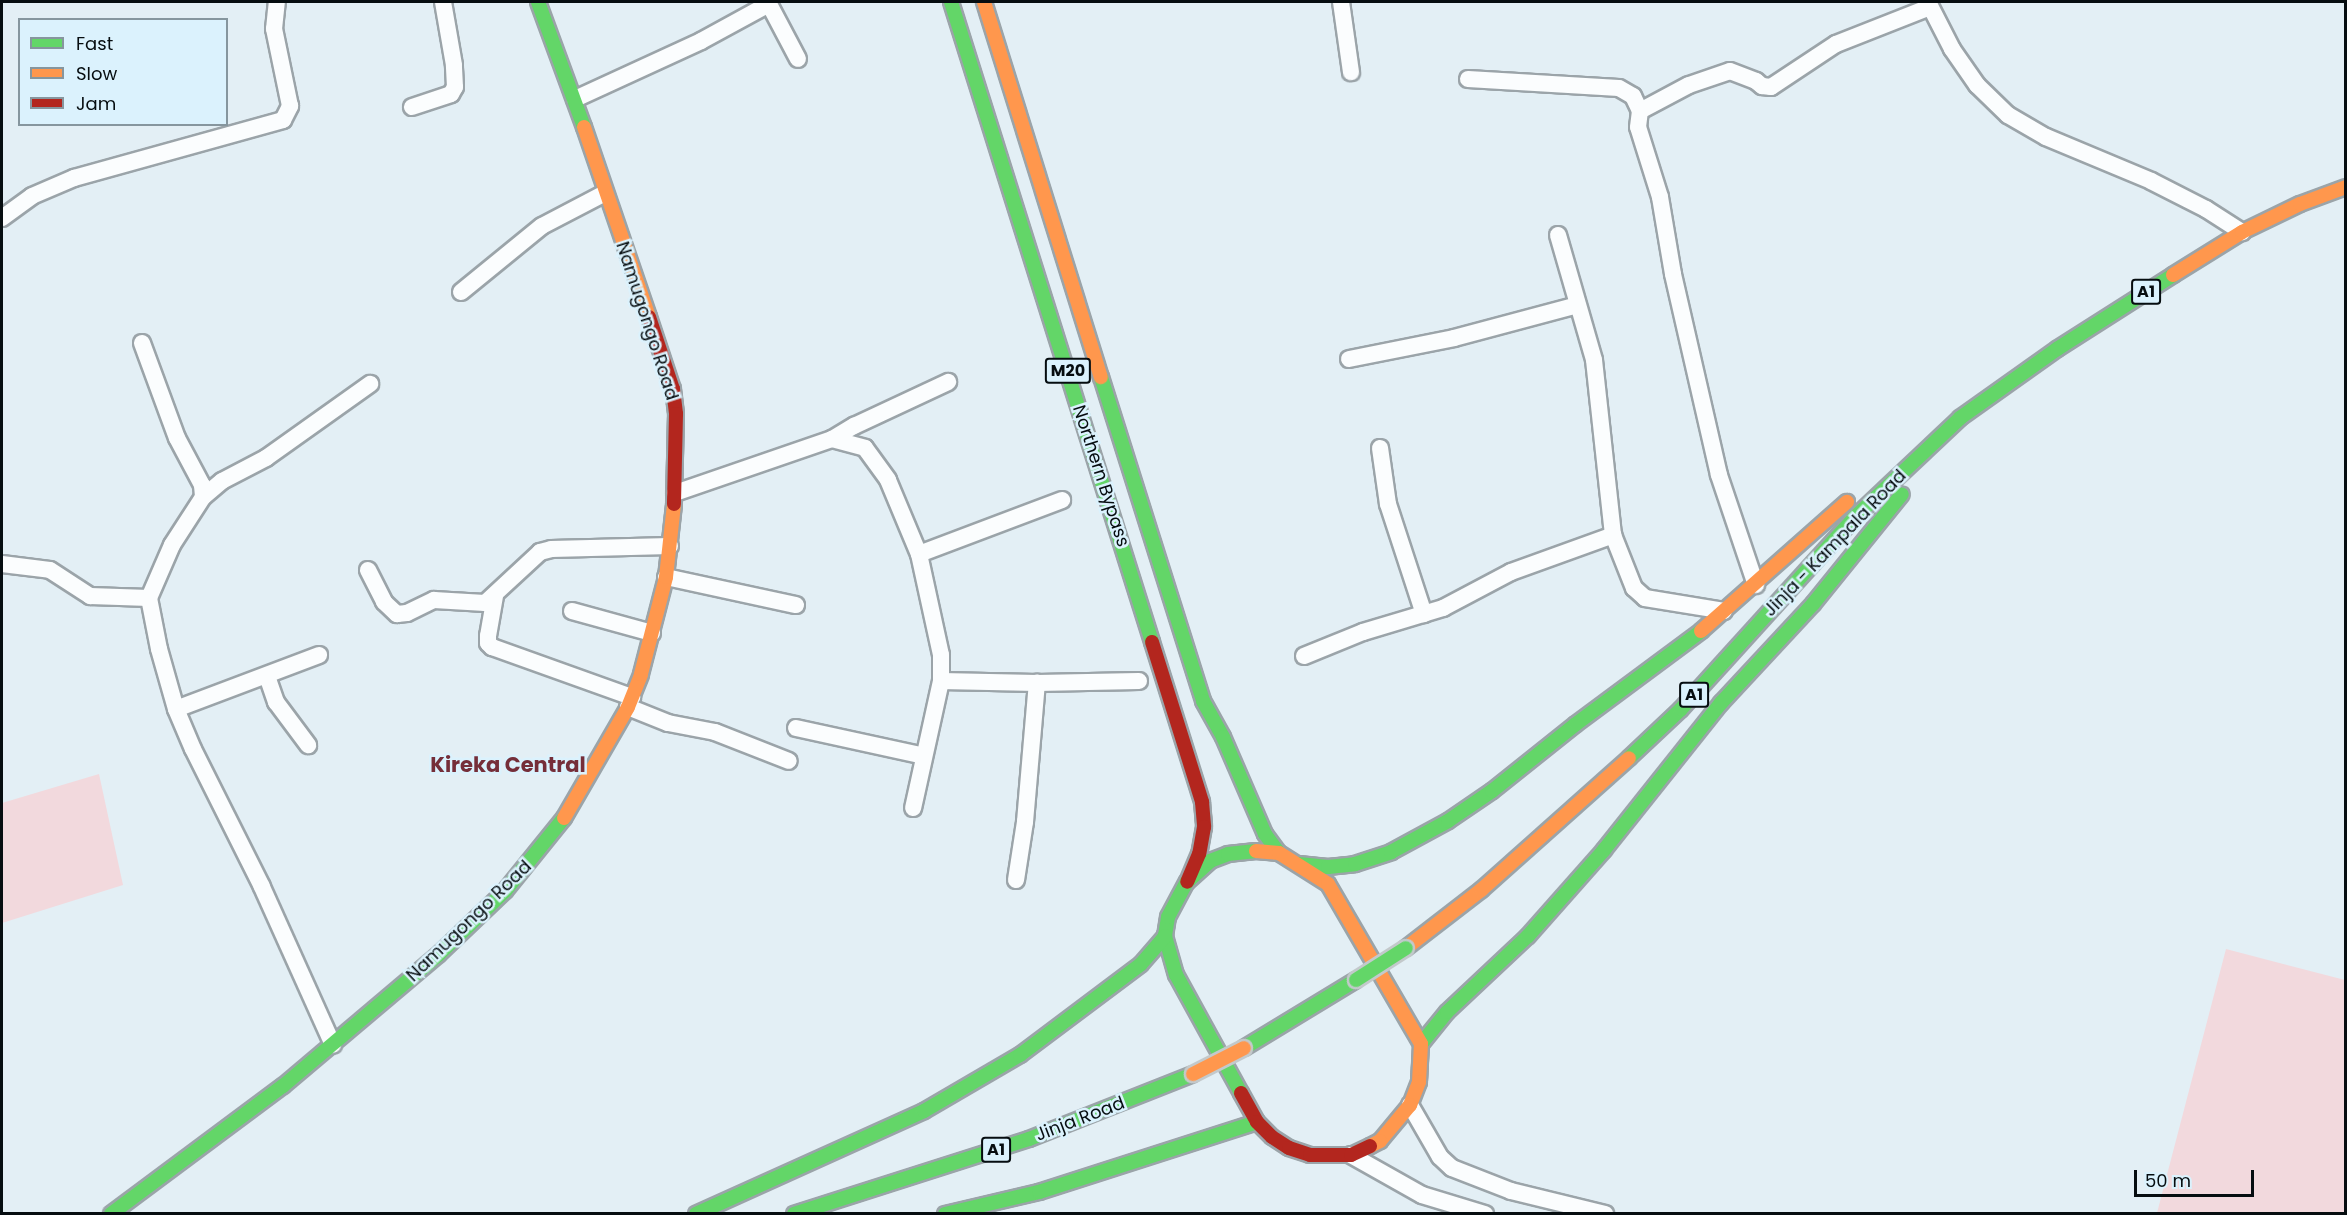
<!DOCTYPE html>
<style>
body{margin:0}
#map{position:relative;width:2347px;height:1215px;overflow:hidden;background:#e3eff5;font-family:Poppins,sans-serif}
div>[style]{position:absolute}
.green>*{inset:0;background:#f2d9dd}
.roads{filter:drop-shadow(2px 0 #9ba4a9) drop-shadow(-2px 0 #9ba4a9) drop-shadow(0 2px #9ba4a9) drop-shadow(0 -2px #9ba4a9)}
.street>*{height:16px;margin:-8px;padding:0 8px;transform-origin:8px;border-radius:8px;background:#fbfdfe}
.fast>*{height:14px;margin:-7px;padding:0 7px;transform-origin:7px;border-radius:7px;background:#63d668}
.slow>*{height:14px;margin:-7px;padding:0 7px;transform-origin:7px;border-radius:7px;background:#ff974d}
.jam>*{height:14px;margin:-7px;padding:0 7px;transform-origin:7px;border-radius:7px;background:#b3261e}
.bridges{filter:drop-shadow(2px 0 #c3c9cb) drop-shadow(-2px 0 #c3c9cb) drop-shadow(0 2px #c3c9cb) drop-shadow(0 -2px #c3c9cb)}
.fast-bridge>*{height:14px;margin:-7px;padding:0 7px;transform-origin:7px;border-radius:7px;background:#63d668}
.slow-bridge>*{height:14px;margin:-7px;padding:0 7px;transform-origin:7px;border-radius:7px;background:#ff974d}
span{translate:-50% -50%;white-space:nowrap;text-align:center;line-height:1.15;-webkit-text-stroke:5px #dbf2fd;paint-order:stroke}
.shield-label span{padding:2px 4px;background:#dbf2fd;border:2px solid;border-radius:4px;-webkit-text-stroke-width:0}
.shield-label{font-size:16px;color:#060d10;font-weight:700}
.street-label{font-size:18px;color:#060d10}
.quarter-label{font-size:21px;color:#752e39;font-weight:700}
.frame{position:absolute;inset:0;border:3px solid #060d10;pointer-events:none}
.legend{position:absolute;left:18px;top:18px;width:210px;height:108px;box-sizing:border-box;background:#dbf2fd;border:2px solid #86969e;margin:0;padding:8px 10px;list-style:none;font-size:18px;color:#060d10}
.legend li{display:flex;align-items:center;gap:12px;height:30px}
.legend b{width:30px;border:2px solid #86969e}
.scale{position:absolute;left:2134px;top:1170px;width:120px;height:27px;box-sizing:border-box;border:3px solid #060d10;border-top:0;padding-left:8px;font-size:18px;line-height:21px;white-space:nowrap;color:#060d10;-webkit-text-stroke:4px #dbf2fd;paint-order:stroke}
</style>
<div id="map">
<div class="green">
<i style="clip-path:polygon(99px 774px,123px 885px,2px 923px,2px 803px)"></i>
<i style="clip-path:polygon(2226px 949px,2345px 980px,2345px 1213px,2157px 1213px)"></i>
</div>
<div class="roads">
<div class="street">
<i style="left:1341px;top:2px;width:71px;rotate:81.9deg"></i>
<i style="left:1928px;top:2px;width:53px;rotate:62.9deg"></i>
<i style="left:1952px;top:49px;width:44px;rotate:55.2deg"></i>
<i style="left:1977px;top:85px;width:43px;rotate:44.1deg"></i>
<i style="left:2008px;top:115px;width:44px;rotate:30.1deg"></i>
<i style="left:2046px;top:137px;width:114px;rotate:22.7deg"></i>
<i style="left:2151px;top:181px;width:62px;rotate:27deg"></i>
<i style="left:2206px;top:209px;width:43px;rotate:32.6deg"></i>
<i style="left:1468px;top:79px;width:151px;rotate:3.4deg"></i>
<i style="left:1619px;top:88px;width:16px;rotate:30deg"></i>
<i style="left:1633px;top:96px;width:17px;rotate:65deg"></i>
<i style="left:575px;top:99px;width:139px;rotate:-24.7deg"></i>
<i style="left:701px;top:41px;width:77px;rotate:-28.6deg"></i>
<i style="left:769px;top:4px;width:62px;rotate:62.2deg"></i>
<i style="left:412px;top:107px;width:41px;rotate:-18.4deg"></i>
<i style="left:451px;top:94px;width:8px;rotate:-60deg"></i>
<i style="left:455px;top:87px;width:22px;rotate:-93deg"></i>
<i style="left:454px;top:65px;width:64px;rotate:-99.9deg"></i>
<i style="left:2px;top:218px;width:37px;rotate:-36deg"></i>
<i style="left:32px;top:196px;width:46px;rotate:-23.2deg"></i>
<i style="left:74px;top:178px;width:217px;rotate:-15.5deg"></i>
<i style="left:283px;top:120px;width:16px;rotate:-63deg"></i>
<i style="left:290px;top:106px;width:79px;rotate:-101.7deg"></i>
<i style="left:274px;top:29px;width:27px;rotate:-84deg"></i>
<i style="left:1558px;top:235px;width:130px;rotate:73.9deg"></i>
<i style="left:1594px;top:360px;width:176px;rotate:83.8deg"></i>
<i style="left:461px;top:292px;width:104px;rotate:-39.2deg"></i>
<i style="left:542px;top:226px;width:71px;rotate:-27.6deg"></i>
<i style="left:142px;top:343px;width:101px;rotate:69.8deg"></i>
<i style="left:177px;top:438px;width:53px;rotate:62deg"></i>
<i style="left:202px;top:485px;width:12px;rotate:85deg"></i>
<i style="left:203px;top:497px;width:57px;rotate:122.9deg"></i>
<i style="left:172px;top:545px;width:58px;rotate:113.5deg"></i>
<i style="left:149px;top:598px;width:52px;rotate:78.9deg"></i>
<i style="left:159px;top:649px;width:62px;rotate:74.2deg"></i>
<i style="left:176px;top:709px;width:43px;rotate:67deg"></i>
<i style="left:193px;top:749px;width:154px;rotate:63.4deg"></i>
<i style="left:262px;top:887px;width:173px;rotate:65.8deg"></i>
<i style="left:1349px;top:359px;width:107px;rotate:-11.3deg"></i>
<i style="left:1454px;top:338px;width:128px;rotate:-14.9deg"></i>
<i style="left:832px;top:439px;width:26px;rotate:-31deg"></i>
<i style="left:854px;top:426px;width:104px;rotate:-25.1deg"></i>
<i style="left:1380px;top:448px;width:57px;rotate:81.9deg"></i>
<i style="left:1388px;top:504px;width:116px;rotate:71.9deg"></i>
<i style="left:675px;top:493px;width:166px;rotate:-19deg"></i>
<i style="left:832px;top:439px;width:34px;rotate:15deg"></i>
<i style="left:865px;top:448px;width:39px;rotate:54deg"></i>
<i style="left:888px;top:480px;width:80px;rotate:67.3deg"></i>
<i style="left:919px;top:554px;width:103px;rotate:77.7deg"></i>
<i style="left:941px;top:655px;width:26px;rotate:90deg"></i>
<i style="left:941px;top:681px;width:130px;rotate:102.4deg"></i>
<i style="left:203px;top:497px;width:25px;rotate:-40deg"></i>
<i style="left:222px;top:481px;width:50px;rotate:-27.6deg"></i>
<i style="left:266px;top:458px;width:128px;rotate:-35.4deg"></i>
<i style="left:919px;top:554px;width:153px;rotate:-20.7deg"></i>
<i style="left:2px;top:564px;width:48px;rotate:7.1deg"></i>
<i style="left:50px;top:570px;width:48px;rotate:33deg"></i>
<i style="left:90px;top:596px;width:59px;rotate:1.9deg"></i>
<i style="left:368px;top:570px;width:36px;rotate:63deg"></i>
<i style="left:384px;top:602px;width:18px;rotate:43deg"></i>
<i style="left:397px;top:614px;width:10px;rotate:-6deg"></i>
<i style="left:407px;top:613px;width:30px;rotate:-26deg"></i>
<i style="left:434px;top:600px;width:51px;rotate:3.4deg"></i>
<i style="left:485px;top:603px;width:75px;rotate:-42.8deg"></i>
<i style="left:540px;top:552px;width:11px;rotate:-15deg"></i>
<i style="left:551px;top:549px;width:119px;rotate:-1.4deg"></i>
<i style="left:666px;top:577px;width:133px;rotate:12.2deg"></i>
<i style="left:1756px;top:585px;width:116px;rotate:-108.6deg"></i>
<i style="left:1719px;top:475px;width:206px;rotate:-102.9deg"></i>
<i style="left:1673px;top:274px;width:78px;rotate:-99.6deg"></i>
<i style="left:1660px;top:197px;width:73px;rotate:-107.4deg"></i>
<i style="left:1638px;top:127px;width:16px;rotate:-83deg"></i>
<i style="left:1640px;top:111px;width:55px;rotate:-28deg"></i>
<i style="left:1689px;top:85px;width:43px;rotate:-18.9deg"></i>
<i style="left:1730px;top:71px;width:28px;rotate:21deg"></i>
<i style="left:1756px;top:81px;width:8px;rotate:40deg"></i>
<i style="left:1762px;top:86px;width:9px;rotate:6deg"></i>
<i style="left:1771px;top:87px;width:78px;rotate:-33.5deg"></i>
<i style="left:1836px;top:44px;width:101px;rotate:-21.5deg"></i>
<i style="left:495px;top:596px;width:41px;rotate:99.9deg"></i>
<i style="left:488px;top:636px;width:7px;rotate:90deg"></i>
<i style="left:488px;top:643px;width:6px;rotate:45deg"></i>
<i style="left:492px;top:647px;width:149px;rotate:19.7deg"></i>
<i style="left:572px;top:611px;width:83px;rotate:15.4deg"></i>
<i style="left:1304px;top:656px;width:64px;rotate:-22.1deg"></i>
<i style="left:1363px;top:632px;width:84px;rotate:-16.7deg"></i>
<i style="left:1443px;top:608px;width:77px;rotate:-27.9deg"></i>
<i style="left:1511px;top:572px;width:109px;rotate:-19.9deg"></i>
<i style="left:1613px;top:535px;width:57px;rotate:68.4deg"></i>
<i style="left:1634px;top:588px;width:15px;rotate:42deg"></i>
<i style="left:1645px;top:598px;width:80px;rotate:9.3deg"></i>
<i style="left:267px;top:676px;width:28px;rotate:71deg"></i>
<i style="left:276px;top:702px;width:54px;rotate:53.3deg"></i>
<i style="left:941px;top:681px;width:96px;rotate:1.2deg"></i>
<i style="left:1037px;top:683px;width:102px;rotate:-1.1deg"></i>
<i style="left:628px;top:707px;width:43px;rotate:21.8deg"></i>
<i style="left:668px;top:723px;width:48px;rotate:10.8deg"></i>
<i style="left:715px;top:732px;width:79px;rotate:21.4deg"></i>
<i style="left:176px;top:709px;width:153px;rotate:-20.7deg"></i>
<i style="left:796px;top:728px;width:131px;rotate:12.3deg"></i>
<i style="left:1016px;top:880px;width:59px;rotate:-81.2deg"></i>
<i style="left:1025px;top:822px;width:140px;rotate:-85.1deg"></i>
<i style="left:1410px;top:1105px;width:60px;rotate:60deg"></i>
<i style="left:1440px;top:1157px;width:16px;rotate:43deg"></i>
<i style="left:1452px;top:1168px;width:63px;rotate:21.3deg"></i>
<i style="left:1511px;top:1191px;width:97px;rotate:13.7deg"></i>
<i style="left:1351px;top:1155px;width:81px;rotate:29.4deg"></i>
<i style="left:1422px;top:1195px;width:66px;rotate:16.8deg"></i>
</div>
<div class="fast">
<i style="left:538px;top:2px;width:133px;rotate:69.8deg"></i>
<i style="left:951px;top:2px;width:671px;rotate:72.56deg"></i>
<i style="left:1101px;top:377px;width:340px;rotate:72.5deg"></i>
<i style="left:1203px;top:701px;width:41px;rotate:60.9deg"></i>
<i style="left:1223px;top:737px;width:106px;rotate:66.6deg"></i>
<i style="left:1265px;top:834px;width:24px;rotate:54deg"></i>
<i style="left:1629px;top:758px;width:71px;rotate:-43.3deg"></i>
<i style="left:1681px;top:709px;width:258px;rotate:-47.8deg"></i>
<i style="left:1854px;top:518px;width:146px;rotate:-43.3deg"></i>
<i style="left:1960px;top:418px;width:119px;rotate:-35.4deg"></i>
<i style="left:2057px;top:349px;width:138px;rotate:-32.5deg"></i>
<i style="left:1299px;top:864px;width:29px;rotate:6deg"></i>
<i style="left:1328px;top:867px;width:27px;rotate:-6deg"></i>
<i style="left:1355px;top:864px;width:38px;rotate:-18deg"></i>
<i style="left:1391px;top:852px;width:65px;rotate:-28.5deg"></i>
<i style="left:1448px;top:821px;width:53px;rotate:-34.3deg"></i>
<i style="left:1492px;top:791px;width:107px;rotate:-38.6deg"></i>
<i style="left:1576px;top:724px;width:156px;rotate:-36.6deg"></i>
<i style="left:1421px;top:1044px;width:41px;rotate:-50.9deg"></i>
<i style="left:1447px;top:1012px;width:111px;rotate:-43.2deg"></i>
<i style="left:1528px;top:936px;width:115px;rotate:-48.5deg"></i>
<i style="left:1604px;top:850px;width:188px;rotate:-51.5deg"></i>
<i style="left:1721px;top:703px;width:135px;rotate:-47.1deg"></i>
<i style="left:1813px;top:604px;width:141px;rotate:-51deg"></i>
<i style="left:1244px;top:1048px;width:131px;rotate:-31.3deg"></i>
<i style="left:1241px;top:1093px;width:135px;rotate:-118.8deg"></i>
<i style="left:1176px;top:975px;width:41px;rotate:-105.8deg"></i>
<i style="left:1165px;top:936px;width:19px;rotate:-81deg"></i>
<i style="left:1168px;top:917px;width:40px;rotate:-62deg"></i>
<i style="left:1187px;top:882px;width:31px;rotate:-42deg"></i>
<i style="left:1210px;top:861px;width:19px;rotate:-21deg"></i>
<i style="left:1228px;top:854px;width:28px;rotate:-6deg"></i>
<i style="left:111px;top:1214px;width:214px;rotate:-36.7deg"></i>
<i style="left:283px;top:1086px;width:203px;rotate:-40.2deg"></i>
<i style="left:438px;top:955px;width:93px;rotate:-43.7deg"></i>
<i style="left:505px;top:891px;width:94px;rotate:-51.1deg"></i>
<i style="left:696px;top:1214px;width:250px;rotate:-24.3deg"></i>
<i style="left:924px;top:1111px;width:111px;rotate:-30.3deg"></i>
<i style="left:1020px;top:1055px;width:151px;rotate:-36.9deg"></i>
<i style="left:1141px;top:964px;width:37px;rotate:-49deg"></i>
<i style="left:794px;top:1214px;width:247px;rotate:-17.7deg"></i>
<i style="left:1029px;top:1139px;width:176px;rotate:-21.6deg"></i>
<i style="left:945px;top:1214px;width:97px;rotate:-13.2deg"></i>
<i style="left:1039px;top:1192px;width:229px;rotate:-17.8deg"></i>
</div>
<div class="slow">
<i style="left:984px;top:2px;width:393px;rotate:72.7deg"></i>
<i style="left:584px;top:127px;width:201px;rotate:71.1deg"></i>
<i style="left:2173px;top:275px;width:81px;rotate:-31.9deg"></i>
<i style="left:2242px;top:232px;width:64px;rotate:-25.8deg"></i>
<i style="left:2300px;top:204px;width:49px;rotate:-20.3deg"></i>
<i style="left:1701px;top:631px;width:195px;rotate:-41.5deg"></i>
<i style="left:564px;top:818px;width:128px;rotate:-60deg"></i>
<i style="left:628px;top:707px;width:35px;rotate:-68deg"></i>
<i style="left:641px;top:674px;width:100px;rotate:-75.5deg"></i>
<i style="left:666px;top:577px;width:73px;rotate:-83.7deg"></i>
<i style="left:1256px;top:851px;width:23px;rotate:5deg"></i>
<i style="left:1279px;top:853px;width:58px;rotate:32.3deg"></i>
<i style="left:1328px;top:884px;width:185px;rotate:59.8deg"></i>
<i style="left:1421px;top:1044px;width:38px;rotate:93deg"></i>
<i style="left:1419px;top:1082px;width:25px;rotate:111deg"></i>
<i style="left:1410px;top:1105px;width:47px;rotate:129.8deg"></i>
<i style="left:1380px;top:1141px;width:11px;rotate:153deg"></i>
<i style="left:1406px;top:948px;width:95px;rotate:-37.7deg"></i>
<i style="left:1481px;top:890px;width:198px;rotate:-41.7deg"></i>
</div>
<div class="jam">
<i style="left:649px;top:317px;width:76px;rotate:71.6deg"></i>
<i style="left:673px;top:389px;width:25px;rotate:83deg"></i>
<i style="left:676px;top:414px;width:90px;rotate:91.3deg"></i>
<i style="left:1152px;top:642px;width:168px;rotate:72.6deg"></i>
<i style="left:1202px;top:802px;width:25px;rotate:85deg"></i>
<i style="left:1204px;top:827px;width:27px;rotate:100deg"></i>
<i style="left:1199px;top:854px;width:30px;rotate:113deg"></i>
<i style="left:1241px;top:1093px;width:33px;rotate:61deg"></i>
<i style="left:1257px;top:1122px;width:21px;rotate:45deg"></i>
<i style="left:1272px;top:1137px;width:20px;rotate:33deg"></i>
<i style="left:1289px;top:1148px;width:22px;rotate:18deg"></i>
<i style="left:1310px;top:1155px;width:41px"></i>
<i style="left:1351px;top:1155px;width:21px;rotate:-25deg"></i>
</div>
</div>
<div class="bridges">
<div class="fast-bridge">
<i style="left:1356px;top:980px;width:59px;rotate:-32.6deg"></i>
</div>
<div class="slow-bridge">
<i style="left:1193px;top:1074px;width:57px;rotate:-27deg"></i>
</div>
</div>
<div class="shield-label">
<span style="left:2146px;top:292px">A1</span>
<span style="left:1068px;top:371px">M20</span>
<span style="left:1694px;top:695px">A1</span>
<span style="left:996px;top:1150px">A1</span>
</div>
<div class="street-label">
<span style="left:647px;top:321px;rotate:72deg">Namugongo Road</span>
<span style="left:1101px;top:476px;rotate:72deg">Northern Bypass</span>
<span style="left:1835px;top:543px;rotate:-46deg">Jinja - Kampala Road</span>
<span style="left:469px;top:921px;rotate:-44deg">Namugongo Road</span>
<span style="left:1080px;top:1119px;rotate:-21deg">Jinja Road</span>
</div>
<div class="quarter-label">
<span style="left:508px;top:765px">Kireka Central</span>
</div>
<div class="frame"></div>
<ul class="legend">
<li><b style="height:8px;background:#63d668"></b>Fast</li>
<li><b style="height:8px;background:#ff974d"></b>Slow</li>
<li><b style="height:8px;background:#b3261e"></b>Jam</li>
</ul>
<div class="scale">50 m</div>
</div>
